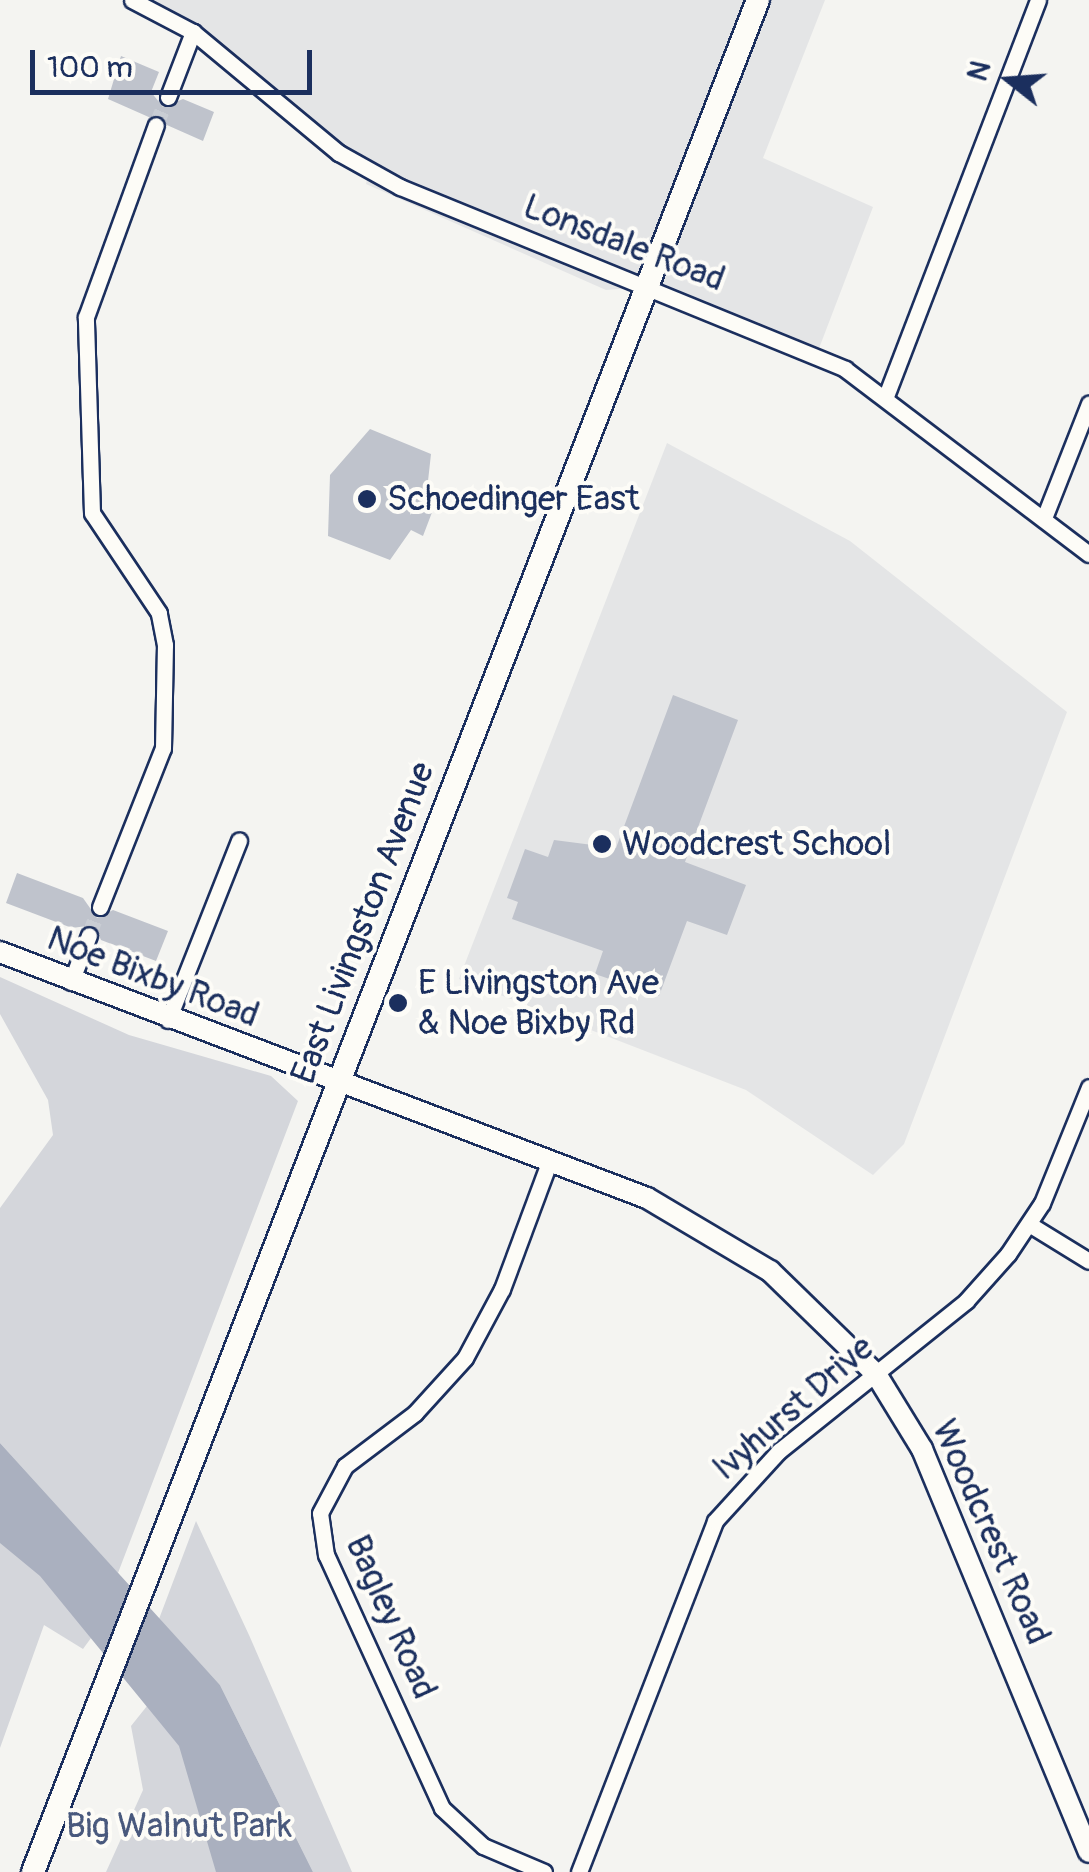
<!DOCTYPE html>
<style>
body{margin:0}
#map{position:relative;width:1089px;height:1872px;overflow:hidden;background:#f4f4f1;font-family:Pangolin,sans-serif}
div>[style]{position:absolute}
.built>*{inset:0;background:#e4e5e6}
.green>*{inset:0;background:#d4d6db}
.water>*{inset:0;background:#aab0bf}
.building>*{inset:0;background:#bfc3cc}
.minor-tunnel>*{height:15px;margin-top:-7.5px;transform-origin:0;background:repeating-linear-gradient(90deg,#c9cdd4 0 15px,transparent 0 23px)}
.roads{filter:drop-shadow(2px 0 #1b2f5e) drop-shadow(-2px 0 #1b2f5e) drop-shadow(0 2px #1b2f5e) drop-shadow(0 -2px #1b2f5e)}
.minor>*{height:15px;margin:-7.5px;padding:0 7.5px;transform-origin:7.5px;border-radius:7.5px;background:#fdfcf7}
.tertiary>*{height:20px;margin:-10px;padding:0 10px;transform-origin:10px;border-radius:10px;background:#fdfcf7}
.secondary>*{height:22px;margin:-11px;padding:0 11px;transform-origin:11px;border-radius:11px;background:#fdfcf7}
.dots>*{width:28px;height:28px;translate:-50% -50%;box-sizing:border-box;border:5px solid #fdfcf7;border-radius:50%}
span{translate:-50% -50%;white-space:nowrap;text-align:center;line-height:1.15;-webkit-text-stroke:8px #fdfcf7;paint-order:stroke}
.street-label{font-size:35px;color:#1b2f5e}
.poi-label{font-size:35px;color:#1b2f5e}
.left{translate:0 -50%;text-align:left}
.park-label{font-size:35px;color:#49597d}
.north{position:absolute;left:959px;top:30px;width:100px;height:100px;-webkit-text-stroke:8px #fdfcf7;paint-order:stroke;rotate:287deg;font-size:28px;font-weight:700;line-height:40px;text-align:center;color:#1b2f5e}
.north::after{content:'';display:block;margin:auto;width:35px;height:45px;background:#1b2f5e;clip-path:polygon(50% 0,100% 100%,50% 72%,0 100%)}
.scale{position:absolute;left:30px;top:50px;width:282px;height:45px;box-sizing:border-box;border:5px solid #1b2f5e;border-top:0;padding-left:12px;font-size:30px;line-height:35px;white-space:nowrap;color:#1b2f5e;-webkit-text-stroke:8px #fdfcf7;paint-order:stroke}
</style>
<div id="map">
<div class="built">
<i style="clip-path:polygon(132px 0,825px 0,763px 158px,873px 207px,818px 351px,655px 286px,606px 290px,366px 184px,369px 170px,176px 23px)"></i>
<i style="clip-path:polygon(667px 443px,850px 541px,1067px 712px,904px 1144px,873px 1175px,746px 1090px,459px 979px)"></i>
</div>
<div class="green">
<i style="clip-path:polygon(0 977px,129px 1035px,271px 1076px,298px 1101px,118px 1573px,0 1443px,0 1208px,53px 1135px,48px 1100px,0 1014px)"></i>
<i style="clip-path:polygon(0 1498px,91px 1638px,83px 1649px,44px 1625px,0 1748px)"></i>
<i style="clip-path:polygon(196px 1521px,249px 1635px,352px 1872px,313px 1872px,220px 1685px,159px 1619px)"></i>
<i style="clip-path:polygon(147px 1706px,169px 1732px,178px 1711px,254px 1872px,106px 1872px,143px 1790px,131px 1726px)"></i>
</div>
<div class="water">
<i style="clip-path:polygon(0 1443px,220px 1685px,313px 1872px,216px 1872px,179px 1746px,40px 1576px,0 1543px)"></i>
</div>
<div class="building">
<i style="clip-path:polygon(121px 56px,159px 72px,151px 92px,163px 107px,183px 99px,214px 112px,203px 141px,108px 99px)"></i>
<i style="clip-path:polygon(370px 429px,431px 454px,427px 490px,439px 494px,423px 536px,411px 530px,390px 560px,328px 536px,330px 475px)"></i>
<i style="clip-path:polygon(673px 695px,738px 720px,685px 862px,746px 885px,727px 935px,687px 921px,659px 996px,595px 974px,603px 951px,512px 919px,518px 902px,507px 898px,525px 849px,548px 857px,554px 840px,616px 848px)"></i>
<i style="clip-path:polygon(17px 873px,83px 898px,97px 918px,113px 910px,168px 931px,156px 961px,101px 940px,94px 925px,72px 928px,6px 903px)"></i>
</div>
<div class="minor-tunnel">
<i style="left:156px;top:125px;width:30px;rotate:-67deg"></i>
<i style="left:89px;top:935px;width:30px;rotate:-69deg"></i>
</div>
<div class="roads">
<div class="minor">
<i style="left:132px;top:0;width:69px;rotate:27.7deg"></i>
<i style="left:193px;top:32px;width:190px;rotate:39.7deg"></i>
<i style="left:339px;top:153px;width:70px;rotate:29.1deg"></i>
<i style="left:400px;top:187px;width:481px;rotate:22.2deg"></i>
<i style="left:845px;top:369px;width:306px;rotate:37.2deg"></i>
<i style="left:168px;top:97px;width:70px;rotate:-69deg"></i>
<i style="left:886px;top:396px;width:424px;rotate:-69deg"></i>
<i style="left:1044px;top:518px;width:123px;rotate:-68.5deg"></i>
<i style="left:100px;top:907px;width:171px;rotate:-68.4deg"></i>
<i style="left:163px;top:748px;width:103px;rotate:-88.9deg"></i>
<i style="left:165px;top:645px;width:33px;rotate:-101deg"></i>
<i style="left:159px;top:613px;width:120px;rotate:-123.8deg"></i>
<i style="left:92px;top:513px;width:196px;rotate:-91.8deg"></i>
<i style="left:86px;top:317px;width:204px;rotate:-70deg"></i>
<i style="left:71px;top:982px;width:50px;rotate:-69deg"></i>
<i style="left:168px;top:1020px;width:193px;rotate:-68.4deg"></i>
<i style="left:1029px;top:1224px;width:70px;rotate:31.7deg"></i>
<i style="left:544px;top:1872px;width:66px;rotate:-156.9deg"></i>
<i style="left:483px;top:1846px;width:56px;rotate:-137.2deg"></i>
<i style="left:442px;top:1808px;width:278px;rotate:-114.6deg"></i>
<i style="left:326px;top:1555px;width:42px;rotate:-98.1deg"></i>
<i style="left:320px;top:1513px;width:53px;rotate:-62deg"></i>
<i style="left:345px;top:1466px;width:88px;rotate:-37.1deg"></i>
<i style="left:415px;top:1413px;width:74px;rotate:-47.7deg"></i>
<i style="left:465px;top:1358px;width:78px;rotate:-61.8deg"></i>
<i style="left:502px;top:1289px;width:138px;rotate:-69.6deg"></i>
<i style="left:579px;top:1872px;width:376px;rotate:-68.8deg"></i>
<i style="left:715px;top:1521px;width:95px;rotate:-47.6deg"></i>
<i style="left:779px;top:1451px;width:240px;rotate:-38.7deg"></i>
<i style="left:966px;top:1301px;width:63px;rotate:-48.2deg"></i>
<i style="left:1008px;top:1254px;width:61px;rotate:-56.3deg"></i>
<i style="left:1042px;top:1203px;width:125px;rotate:-67.9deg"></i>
</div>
<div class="tertiary">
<i style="left:0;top:952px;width:692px;rotate:20.82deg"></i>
<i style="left:647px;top:1198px;width:143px;rotate:30.7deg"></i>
<i style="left:770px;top:1271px;width:148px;rotate:44.2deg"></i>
<i style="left:876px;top:1374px;width:88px;rotate:58.5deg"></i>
<i style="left:922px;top:1449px;width:436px;rotate:67.5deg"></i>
</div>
<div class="secondary">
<i style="left:33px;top:1872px;width:2007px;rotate:-68.83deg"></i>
</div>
</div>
<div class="dots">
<i style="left:367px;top:499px;background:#1b2f5e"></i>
<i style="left:602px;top:844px;background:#1b2f5e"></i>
<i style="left:398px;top:1003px;background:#1b2f5e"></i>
</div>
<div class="street-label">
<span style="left:624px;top:243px;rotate:21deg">Lonsdale Road</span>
<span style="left:363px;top:923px;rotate:-69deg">East Livingston Avenue</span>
<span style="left:153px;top:977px;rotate:21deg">Noe Bixby Road</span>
<span style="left:793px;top:1408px;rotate:-41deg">Ivyhurst Drive</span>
<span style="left:991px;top:1532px;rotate:66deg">Woodcrest Road</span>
<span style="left:391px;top:1617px;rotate:66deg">Bagley Road</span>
</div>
<div class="poi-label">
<span class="left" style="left:387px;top:499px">Schoedinger East</span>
<span class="left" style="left:622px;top:844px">Woodcrest School</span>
<span class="left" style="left:418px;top:1003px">E Livingston Ave<br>&amp; Noe Bixby Rd</span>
</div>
<div class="park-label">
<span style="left:179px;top:1826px">Big Walnut Park</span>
</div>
<div class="north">N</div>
<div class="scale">100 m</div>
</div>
